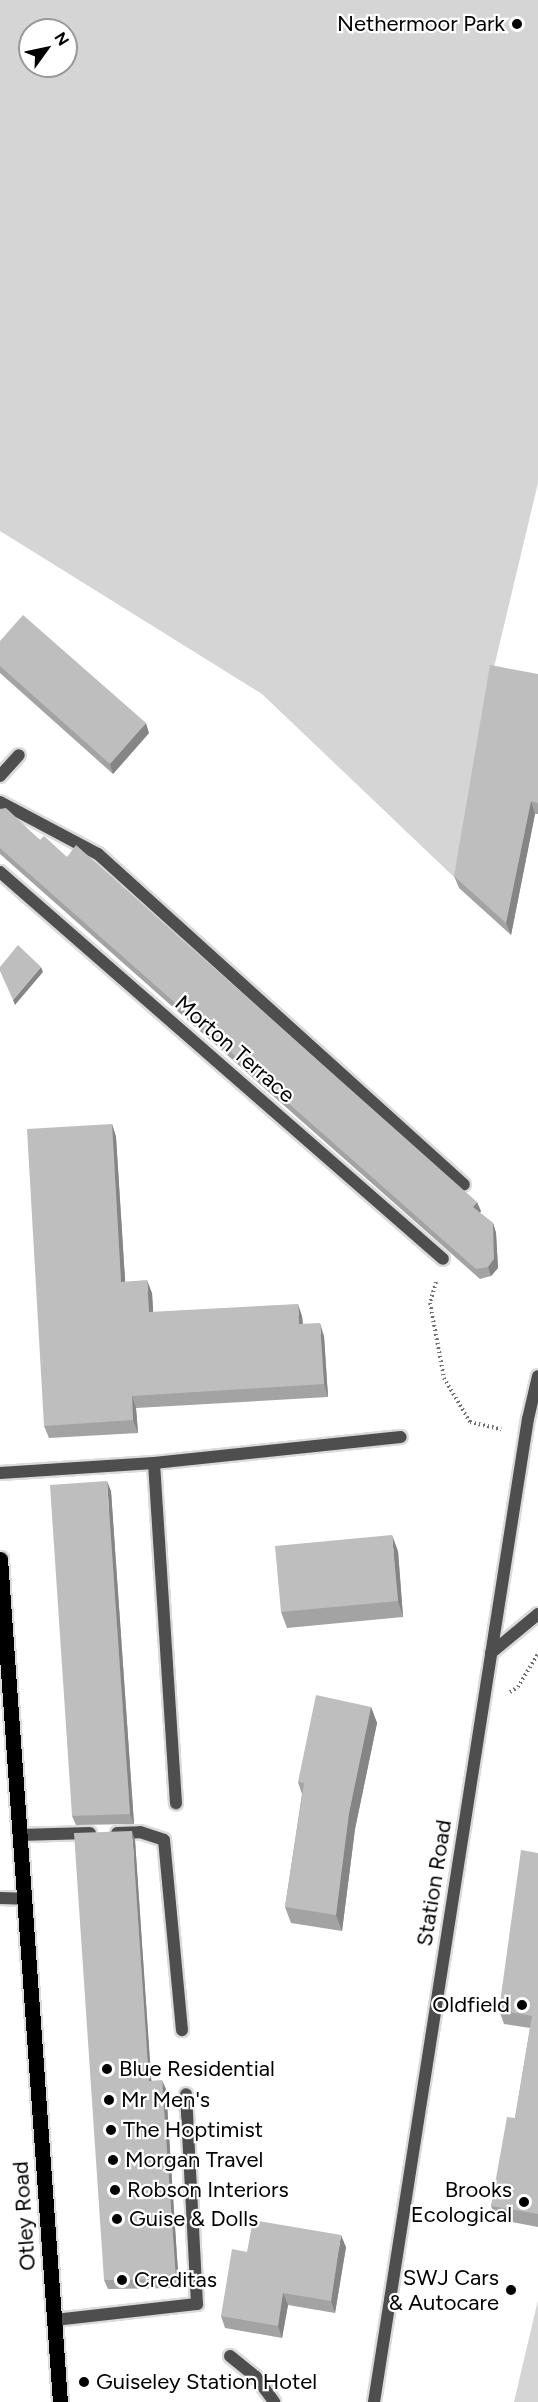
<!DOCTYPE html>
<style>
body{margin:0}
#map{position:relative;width:538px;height:2402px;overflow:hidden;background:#fff;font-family:Figtree,sans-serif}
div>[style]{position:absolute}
.green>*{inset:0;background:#d5d5d5}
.path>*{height:4px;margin-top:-2px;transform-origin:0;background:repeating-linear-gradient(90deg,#707070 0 1.5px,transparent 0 4.5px)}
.roads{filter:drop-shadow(2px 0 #dbdbdb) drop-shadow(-2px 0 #dbdbdb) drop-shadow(0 2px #dbdbdb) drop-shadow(0 -2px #dbdbdb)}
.lane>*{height:12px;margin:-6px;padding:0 6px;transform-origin:6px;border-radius:6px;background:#4e4e4e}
.street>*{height:12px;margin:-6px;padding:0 6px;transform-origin:6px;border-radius:6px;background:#4e4e4e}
.primary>*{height:15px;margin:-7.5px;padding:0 7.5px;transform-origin:7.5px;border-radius:7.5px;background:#000}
.wall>*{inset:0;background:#a3a3a3}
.shaded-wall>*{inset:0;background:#858585}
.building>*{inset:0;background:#bebebe}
.dots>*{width:16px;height:16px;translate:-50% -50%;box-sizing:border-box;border:3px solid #fff;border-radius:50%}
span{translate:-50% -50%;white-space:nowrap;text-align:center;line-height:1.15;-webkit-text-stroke:4.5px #fff;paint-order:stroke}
.poi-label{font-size:22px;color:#000}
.right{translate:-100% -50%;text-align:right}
.left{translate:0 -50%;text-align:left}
.street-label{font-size:22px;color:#000}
.north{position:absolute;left:18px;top:18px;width:60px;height:60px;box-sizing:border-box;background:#fff;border:2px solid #999;border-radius:50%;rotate:57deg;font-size:16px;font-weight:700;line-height:24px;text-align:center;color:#000}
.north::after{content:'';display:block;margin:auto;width:21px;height:27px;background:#000;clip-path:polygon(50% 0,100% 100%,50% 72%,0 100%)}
</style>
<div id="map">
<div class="green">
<i style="clip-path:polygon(evenodd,0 0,538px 0,538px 483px,495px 663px,454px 877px,262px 694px,0 531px,0 0,30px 30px,66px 30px,66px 66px,30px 66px,30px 30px)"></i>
<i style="clip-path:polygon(538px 2300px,538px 2402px,514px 2402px)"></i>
</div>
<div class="path">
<i style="left:436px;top:1282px;width:22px;rotate:106deg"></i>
<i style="left:430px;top:1303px;width:76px;rotate:79.4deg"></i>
<i style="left:444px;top:1378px;width:51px;rotate:59.4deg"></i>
<i style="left:470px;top:1422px;width:32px;rotate:13deg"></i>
<i style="left:510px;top:1692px;width:9px;rotate:-32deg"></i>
<i style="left:518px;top:1687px;width:39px;rotate:-59deg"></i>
</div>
<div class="roads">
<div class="lane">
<i style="left:0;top:776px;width:28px;rotate:-48deg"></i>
<i style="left:0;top:802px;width:111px;rotate:28deg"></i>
<i style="left:98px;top:854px;width:493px;rotate:42.1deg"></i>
<i style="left:154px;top:1463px;width:341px;rotate:86.3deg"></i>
<i style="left:0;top:1473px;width:154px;rotate:-3.7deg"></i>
<i style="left:154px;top:1463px;width:248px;rotate:-6deg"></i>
<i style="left:491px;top:1653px;width:61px;rotate:-39.7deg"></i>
<i style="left:117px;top:1833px;width:23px;rotate:-2deg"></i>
<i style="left:140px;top:1832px;width:25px;rotate:18deg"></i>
<i style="left:164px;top:1840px;width:191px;rotate:84.6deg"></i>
<i style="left:19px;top:1835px;width:71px;rotate:-1.6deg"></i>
<i style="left:54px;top:2320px;width:144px;rotate:-6.4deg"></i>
<i style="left:197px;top:2304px;width:210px;rotate:-93deg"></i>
<i style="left:230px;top:2356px;width:33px;rotate:39deg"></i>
<i style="left:256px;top:2377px;width:31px;rotate:54deg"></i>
</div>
<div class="street">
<i style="left:0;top:872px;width:588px;rotate:41.14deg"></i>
<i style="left:0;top:1898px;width:24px;rotate:2deg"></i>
<i style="left:374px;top:2402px;width:995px;rotate:-81.1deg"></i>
<i style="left:528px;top:1419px;width:44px;rotate:-76.9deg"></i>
</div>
<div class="primary">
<i style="left:0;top:1559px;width:845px;rotate:85.93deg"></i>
</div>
</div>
<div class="wall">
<i style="clip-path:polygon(0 641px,149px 733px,113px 774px,0 673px)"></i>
<i style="clip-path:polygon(538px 674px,538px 814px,535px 814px,511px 935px,459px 888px,454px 876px)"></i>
<i style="clip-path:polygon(0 809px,40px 840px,67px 857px,481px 1211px,480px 1213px,493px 1223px,496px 1233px,498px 1268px,491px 1276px,480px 1279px,0 854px)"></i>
<i style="clip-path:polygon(112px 1124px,116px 1137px,125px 1282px,152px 1293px,153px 1312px,302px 1316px,303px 1324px,324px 1336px,328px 1397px,136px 1408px,138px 1433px,49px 1438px,44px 1426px)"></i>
<i style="clip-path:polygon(111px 1491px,134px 1824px,76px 1825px,72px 1816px)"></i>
<i style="clip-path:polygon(398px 1551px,403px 1617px,287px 1628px,281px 1612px)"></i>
<i style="clip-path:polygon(371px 1707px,377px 1723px,355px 1829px,342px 1931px,291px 1923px,285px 1907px,302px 1794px,298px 1782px)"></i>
<i style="clip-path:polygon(135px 1840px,151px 2080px,166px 2089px,179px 2288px,108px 2289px,104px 2280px)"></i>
<i style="clip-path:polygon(538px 1853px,538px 2227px,496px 2219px,491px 2206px,515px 2118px,530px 2028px,504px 2024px,499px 2010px)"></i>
<i style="clip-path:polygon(346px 2247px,335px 2313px,288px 2305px,282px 2338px,225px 2328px,221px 2316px,247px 2252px)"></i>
</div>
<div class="shaded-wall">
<i style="clip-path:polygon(146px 723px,149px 733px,113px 774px,110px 764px)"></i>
<i style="clip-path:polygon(531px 801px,535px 814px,511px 935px,506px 923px)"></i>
<i style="clip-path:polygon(41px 967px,43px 972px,15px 1005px,13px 1000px)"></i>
<i style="clip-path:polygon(112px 1124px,116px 1137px,126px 1294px,121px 1282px)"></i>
<i style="clip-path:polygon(477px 1202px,481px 1211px,476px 1216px,473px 1207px)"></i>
<i style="clip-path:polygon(493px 1223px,496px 1233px,498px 1268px,491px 1276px,488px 1267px)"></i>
<i style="clip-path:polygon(147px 1280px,152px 1293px,154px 1325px,149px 1312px)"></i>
<i style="clip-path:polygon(298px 1304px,302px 1316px,304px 1337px,299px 1324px)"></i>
<i style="clip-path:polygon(320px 1323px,324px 1336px,328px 1397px,324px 1384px)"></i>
<i style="clip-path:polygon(132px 1396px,136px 1408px,138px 1433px,133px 1420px)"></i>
<i style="clip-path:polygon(107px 1481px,111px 1491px,134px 1824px,130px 1814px)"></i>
<i style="clip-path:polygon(392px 1535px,398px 1551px,403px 1617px,398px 1601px)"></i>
<i style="clip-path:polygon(371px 1707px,377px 1723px,355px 1829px,342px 1931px,336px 1915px,349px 1813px)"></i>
<i style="clip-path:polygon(132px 1831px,135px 1840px,152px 2090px,149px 2081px)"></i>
<i style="clip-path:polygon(162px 2080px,166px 2089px,179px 2288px,176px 2279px)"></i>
<i style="clip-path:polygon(341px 2235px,346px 2247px,335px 2313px,331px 2301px)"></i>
<i style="clip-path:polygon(283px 2293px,288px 2305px,282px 2338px,278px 2326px)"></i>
</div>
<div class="building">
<i style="clip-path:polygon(23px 615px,146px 723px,110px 764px,0 666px,0 641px)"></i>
<i style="clip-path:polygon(490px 665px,538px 674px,538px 803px,531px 801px,506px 923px,454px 876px)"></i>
<i style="clip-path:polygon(6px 808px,40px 840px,44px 836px,67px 857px,76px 845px,477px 1202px,473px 1207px,493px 1223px,494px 1259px,488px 1267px,476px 1269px,0 848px,0 809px)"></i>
<i style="clip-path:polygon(18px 945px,41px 967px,13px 1000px,0 971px,0 967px)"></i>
<i style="clip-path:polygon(112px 1124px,121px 1282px,147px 1280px,149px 1312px,298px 1304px,299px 1324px,320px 1323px,324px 1384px,132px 1396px,133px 1420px,44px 1426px,27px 1129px)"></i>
<i style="clip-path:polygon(107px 1481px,130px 1814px,72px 1816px,50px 1485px)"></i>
<i style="clip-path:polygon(392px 1535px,398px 1601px,281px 1612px,275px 1546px)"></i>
<i style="clip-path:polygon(316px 1695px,371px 1707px,349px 1813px,336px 1915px,285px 1907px,304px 1783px,298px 1782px)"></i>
<i style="clip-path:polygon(132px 1831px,149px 2081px,162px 2080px,176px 2279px,104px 2280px,74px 1833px)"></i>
<i style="clip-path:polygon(521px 1850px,538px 1853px,538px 2214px,491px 2206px,507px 2117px,515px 2118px,532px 2016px,499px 2010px)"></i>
<i style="clip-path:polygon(253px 2220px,341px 2235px,331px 2301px,283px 2293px,278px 2326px,221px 2316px,232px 2249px,247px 2252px)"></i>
</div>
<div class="dots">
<i style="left:517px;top:24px;background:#000"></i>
<i style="left:522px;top:2005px;background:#000"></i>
<i style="left:107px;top:2069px;background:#000"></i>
<i style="left:109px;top:2100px;background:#000"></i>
<i style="left:111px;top:2130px;background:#000"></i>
<i style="left:113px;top:2160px;background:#000"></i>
<i style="left:115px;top:2190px;background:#000"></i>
<i style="left:524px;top:2202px;background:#000"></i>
<i style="left:117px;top:2219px;background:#000"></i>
<i style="left:122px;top:2280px;background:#000"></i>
<i style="left:511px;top:2290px;background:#000"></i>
<i style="left:84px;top:2382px;background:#000"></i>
</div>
<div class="poi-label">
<span class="right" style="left:505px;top:24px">Nethermoor Park</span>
<span class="right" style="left:510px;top:2005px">Oldfield</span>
<span class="left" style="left:119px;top:2069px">Blue Residential</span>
<span class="left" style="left:121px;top:2100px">Mr Men's</span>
<span class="left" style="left:123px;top:2130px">The Hoptimist</span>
<span class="left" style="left:125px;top:2160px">Morgan Travel</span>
<span class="right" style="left:512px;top:2202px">Brooks<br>Ecological</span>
<span class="left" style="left:127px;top:2190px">Robson Interiors</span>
<span class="left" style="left:129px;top:2219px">Guise &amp; Dolls</span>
<span class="right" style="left:499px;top:2290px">SWJ Cars<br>&amp; Autocare</span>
<span class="left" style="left:134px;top:2280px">Creditas</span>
<span class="left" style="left:96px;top:2382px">Guiseley Station Hotel</span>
</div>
<div class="street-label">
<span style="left:235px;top:1049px;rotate:41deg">Morton Terrace</span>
<span style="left:434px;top:1883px;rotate:-81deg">Station Road</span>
<span style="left:24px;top:2216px;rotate:-94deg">Otley Road</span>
</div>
<div class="north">N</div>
</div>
